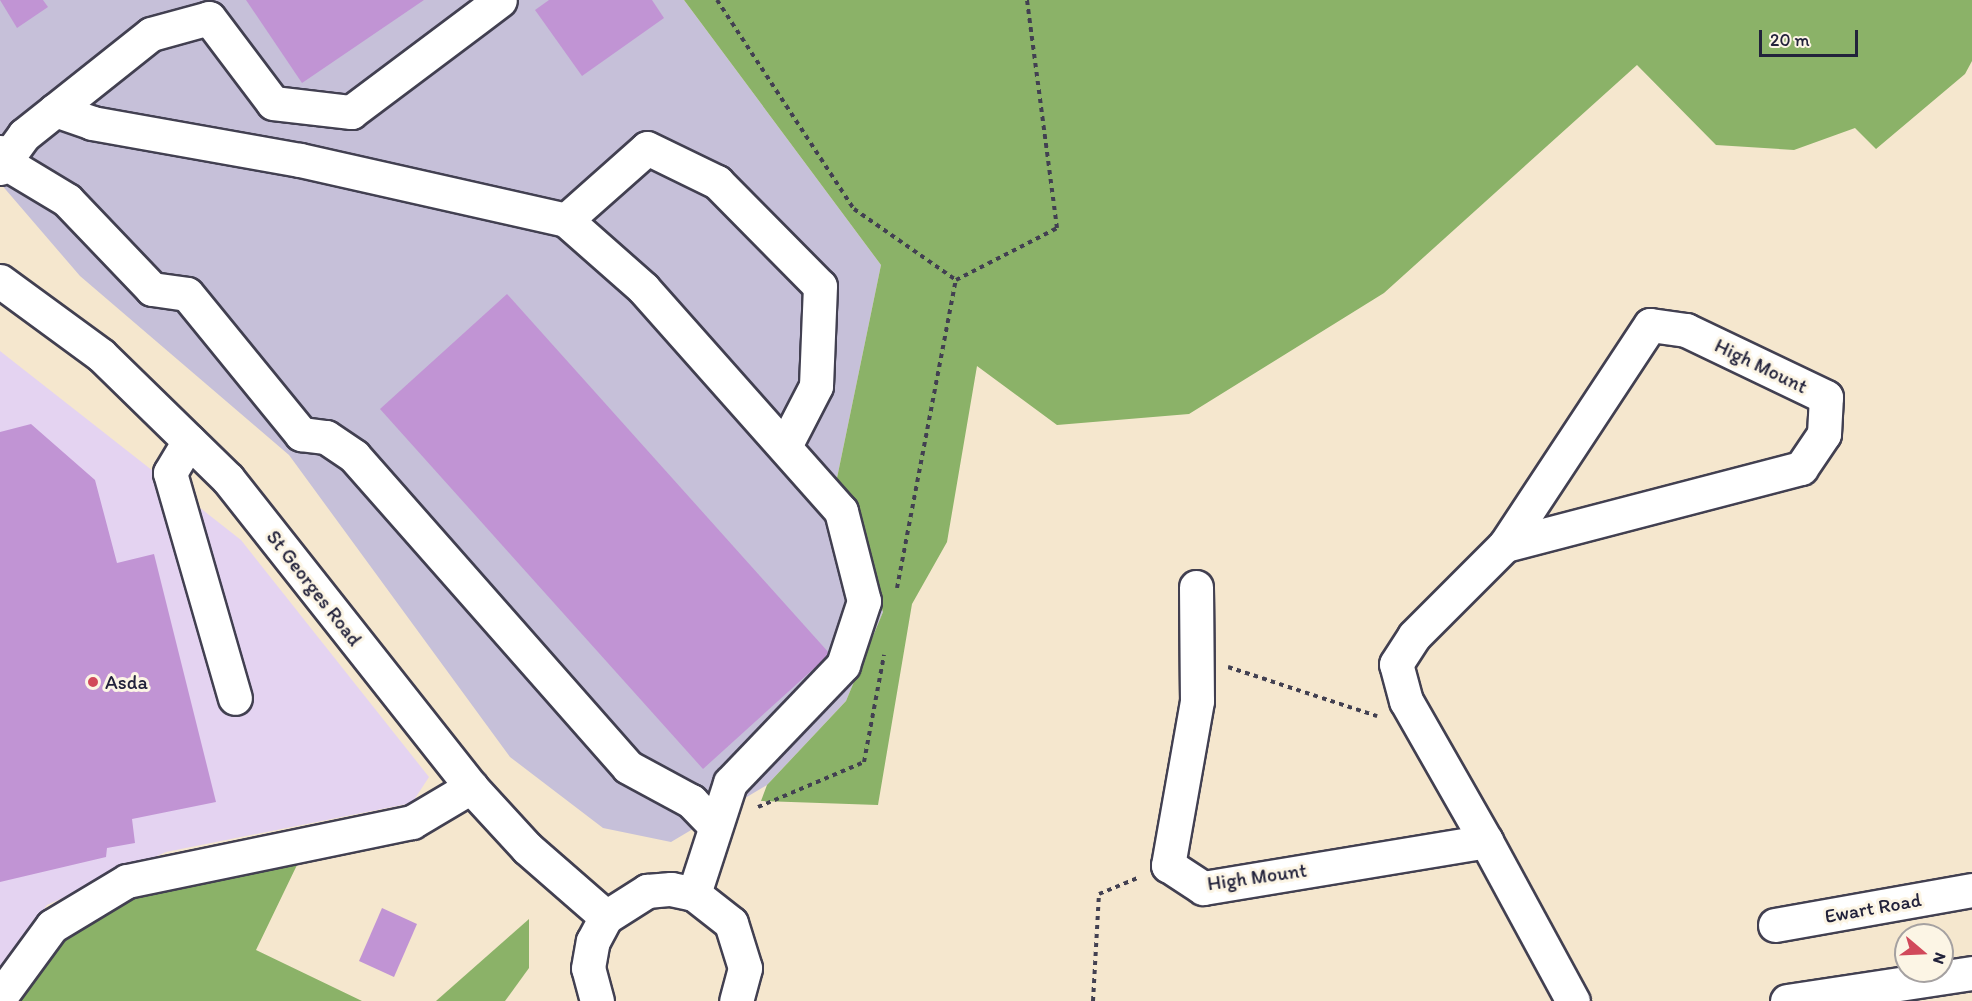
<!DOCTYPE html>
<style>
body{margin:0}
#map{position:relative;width:1972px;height:1001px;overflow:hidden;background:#f5e7ce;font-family:Itim,sans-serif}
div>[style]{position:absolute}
.built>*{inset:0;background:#e4d3f1}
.industrial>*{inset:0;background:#c6c0d9}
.forest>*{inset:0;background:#8bb268}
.building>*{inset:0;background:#c194d4}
.path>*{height:4px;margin-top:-2px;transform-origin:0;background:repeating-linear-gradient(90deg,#424051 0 4.5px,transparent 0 9px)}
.roads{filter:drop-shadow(2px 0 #424051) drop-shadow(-2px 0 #424051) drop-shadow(0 2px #424051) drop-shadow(0 -2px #424051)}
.minor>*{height:33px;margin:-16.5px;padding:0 16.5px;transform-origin:16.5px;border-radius:16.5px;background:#fff}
.dots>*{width:16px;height:16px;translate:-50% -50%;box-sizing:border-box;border:3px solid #fcf5e5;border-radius:50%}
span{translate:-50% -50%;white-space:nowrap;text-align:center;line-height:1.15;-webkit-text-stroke:6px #fcf5e5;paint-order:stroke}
.street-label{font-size:20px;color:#22223b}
.poi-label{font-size:20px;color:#22223b}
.left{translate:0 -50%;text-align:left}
.north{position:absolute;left:1894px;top:923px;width:60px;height:60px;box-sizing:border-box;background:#fcf5e5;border:2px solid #a5a1a1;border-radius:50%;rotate:109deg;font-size:16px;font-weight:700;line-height:24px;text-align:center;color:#22223b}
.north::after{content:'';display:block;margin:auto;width:21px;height:27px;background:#d1495b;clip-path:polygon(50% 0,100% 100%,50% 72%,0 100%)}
.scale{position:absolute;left:1759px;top:30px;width:99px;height:27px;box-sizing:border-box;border:3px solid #22223b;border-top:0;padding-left:8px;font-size:18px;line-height:21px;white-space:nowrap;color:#22223b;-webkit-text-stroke:4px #fcf5e5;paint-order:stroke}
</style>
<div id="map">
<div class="built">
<i style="clip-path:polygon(0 351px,241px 540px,429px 777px,412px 803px,166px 852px,47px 905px,0 972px)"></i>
</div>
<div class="industrial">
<i style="clip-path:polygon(0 0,684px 0,881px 265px,837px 478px,883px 612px,846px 701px,767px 785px,671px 842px,603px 828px,510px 757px,289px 455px,80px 276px,0 183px)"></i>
</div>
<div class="forest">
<i style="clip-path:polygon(684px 0,1972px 0,1972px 61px,1965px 74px,1876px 149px,1855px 128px,1794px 150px,1716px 145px,1637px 65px,1384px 293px,1189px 414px,1057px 425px,977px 366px,947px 542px,912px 604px,878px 805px,761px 801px,767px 785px,846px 701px,883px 612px,837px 478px,881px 265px)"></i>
<i style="clip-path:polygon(297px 865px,256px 950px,362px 1001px,16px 1001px,34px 969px,103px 907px,161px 885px)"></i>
<i style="clip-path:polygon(529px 919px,529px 968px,505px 1001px,436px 1001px)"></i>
</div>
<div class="building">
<i style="clip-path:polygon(0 0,43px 0,48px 7px,17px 28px)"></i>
<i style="clip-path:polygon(246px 0,424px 0,302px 83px)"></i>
<i style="clip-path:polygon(549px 0,652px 0,664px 18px,582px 76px,535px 10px)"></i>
<i style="clip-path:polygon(507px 294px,830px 654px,703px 769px,380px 409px)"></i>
<i style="clip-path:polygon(31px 424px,95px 480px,117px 563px,154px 554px,216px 802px,132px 819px,135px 843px,107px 848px,106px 857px,0 882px,0 432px)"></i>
<i style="clip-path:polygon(382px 908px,417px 924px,394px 977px,359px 961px)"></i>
</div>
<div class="path">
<i style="left:717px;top:0;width:250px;rotate:56.8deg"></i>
<i style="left:854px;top:209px;width:124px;rotate:34.8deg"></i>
<i style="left:956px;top:280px;width:114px;rotate:-27.2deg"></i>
<i style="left:1057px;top:228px;width:230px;rotate:-97.5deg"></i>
<i style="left:897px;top:588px;width:314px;rotate:-79.2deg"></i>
<i style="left:1228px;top:667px;width:157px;rotate:18.2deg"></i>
<i style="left:758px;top:807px;width:115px;rotate:-23deg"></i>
<i style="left:864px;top:762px;width:109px;rotate:-79.4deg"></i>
<i style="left:1093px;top:1001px;width:107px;rotate:-86.8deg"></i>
<i style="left:1099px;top:894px;width:44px;rotate:-22.5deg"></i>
</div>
<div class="roads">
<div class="minor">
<i style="left:55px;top:110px;width:39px;rotate:19deg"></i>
<i style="left:92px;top:123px;width:211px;rotate:10.1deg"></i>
<i style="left:300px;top:160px;width:273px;rotate:12.7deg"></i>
<i style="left:566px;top:220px;width:103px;rotate:41.4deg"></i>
<i style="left:643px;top:288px;width:298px;rotate:48.4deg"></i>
<i style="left:841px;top:511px;width:93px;rotate:75.7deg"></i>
<i style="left:864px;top:601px;width:67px;rotate:108.2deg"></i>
<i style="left:843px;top:665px;width:163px;rotate:133.8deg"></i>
<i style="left:730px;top:783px;width:117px;rotate:108deg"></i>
<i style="left:0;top:152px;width:11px;rotate:68deg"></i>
<i style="left:4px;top:162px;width:74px;rotate:31.1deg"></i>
<i style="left:67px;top:200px;width:123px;rotate:46.3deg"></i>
<i style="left:152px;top:289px;width:35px;rotate:8deg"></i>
<i style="left:187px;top:294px;width:181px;rotate:50.8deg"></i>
<i style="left:301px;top:434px;width:25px;rotate:7deg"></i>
<i style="left:326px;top:437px;width:34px;rotate:34deg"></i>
<i style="left:354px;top:456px;width:414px;rotate:48.6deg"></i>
<i style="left:628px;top:767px;width:72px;rotate:28.4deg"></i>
<i style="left:691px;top:801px;width:33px;rotate:46deg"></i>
<i style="left:0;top:168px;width:41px;rotate:-54deg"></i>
<i style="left:24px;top:135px;width:162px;rotate:-38.5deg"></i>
<i style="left:151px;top:34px;width:60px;rotate:-15.4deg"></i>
<i style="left:209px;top:18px;width:106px;rotate:53deg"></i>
<i style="left:273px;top:103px;width:79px;rotate:6.6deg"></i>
<i style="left:351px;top:112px;width:186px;rotate:-36.9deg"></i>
<i style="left:566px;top:220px;width:108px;rotate:-41.6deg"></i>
<i style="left:647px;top:148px;width:78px;rotate:25.9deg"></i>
<i style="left:717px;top:182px;width:146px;rotate:45.3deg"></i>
<i style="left:820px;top:286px;width:100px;rotate:92.3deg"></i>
<i style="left:816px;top:386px;width:68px;rotate:117.3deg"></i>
<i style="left:0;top:281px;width:125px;rotate:36.2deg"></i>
<i style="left:101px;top:355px;width:177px;rotate:44.3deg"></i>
<i style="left:228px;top:479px;width:392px;rotate:51.7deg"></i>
<i style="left:471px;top:787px;width:83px;rotate:47.4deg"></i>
<i style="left:527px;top:848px;width:105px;rotate:41.1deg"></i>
<i style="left:189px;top:441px;width:37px;rotate:121deg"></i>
<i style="left:170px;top:473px;width:234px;rotate:73.9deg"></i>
<i style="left:1196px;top:587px;width:114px;rotate:89.5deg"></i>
<i style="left:1197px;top:701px;width:167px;rotate:100deg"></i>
<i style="left:1168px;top:865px;width:42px;rotate:33.3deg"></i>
<i style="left:1203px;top:888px;width:287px;rotate:-9.4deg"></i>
<i style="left:1486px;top:841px;width:182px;rotate:61.5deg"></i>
<i style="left:1486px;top:841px;width:161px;rotate:-119.7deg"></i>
<i style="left:1406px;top:701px;width:38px;rotate:-105deg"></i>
<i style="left:1396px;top:664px;width:33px;rotate:-57deg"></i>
<i style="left:1414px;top:636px;width:129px;rotate:-45deg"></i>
<i style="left:1505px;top:545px;width:306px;rotate:-14.6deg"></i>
<i style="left:1801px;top:468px;width:41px;rotate:-55.9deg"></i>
<i style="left:1824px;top:434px;width:37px;rotate:-87deg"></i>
<i style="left:1826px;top:397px;width:155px;rotate:-154.4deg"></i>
<i style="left:1686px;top:330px;width:36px;rotate:-172deg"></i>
<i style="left:1650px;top:325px;width:263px;rotate:123.4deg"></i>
<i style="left:1775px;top:925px;width:200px;rotate:-10.1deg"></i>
<i style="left:0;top:997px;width:88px;rotate:-53.8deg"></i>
<i style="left:52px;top:926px;width:87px;rotate:-31deg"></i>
<i style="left:127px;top:881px;width:291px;rotate:-11.7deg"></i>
<i style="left:412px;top:822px;width:69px;rotate:-30.7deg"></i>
<i style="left:597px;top:1001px;width:34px;rotate:-105deg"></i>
<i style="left:588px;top:968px;width:27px;rotate:-80deg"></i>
<i style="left:593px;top:941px;width:27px;rotate:-62deg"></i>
<i style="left:606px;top:917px;width:49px;rotate:-32.4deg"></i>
<i style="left:647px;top:891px;width:24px;rotate:-5deg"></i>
<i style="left:671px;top:889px;width:24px;rotate:12deg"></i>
<i style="left:694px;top:894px;width:47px;rotate:38.1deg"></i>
<i style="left:731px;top:923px;width:47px;rotate:72.7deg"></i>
<i style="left:745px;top:968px;width:34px;rotate:105deg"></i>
<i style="left:1787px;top:1001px;width:187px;rotate:-8.6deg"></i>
</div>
</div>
<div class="dots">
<i style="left:93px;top:682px;background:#d1495b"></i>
</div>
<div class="street-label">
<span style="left:1761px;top:366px;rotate:26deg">High Mount</span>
<span style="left:314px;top:588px;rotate:52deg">St Georges Road</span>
<span style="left:1257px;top:877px;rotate:-8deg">High Mount</span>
<span style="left:1873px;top:908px;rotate:-10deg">Ewart Road</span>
</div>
<div class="poi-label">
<span class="left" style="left:105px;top:682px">Asda</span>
</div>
<div class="north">N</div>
<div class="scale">20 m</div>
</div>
